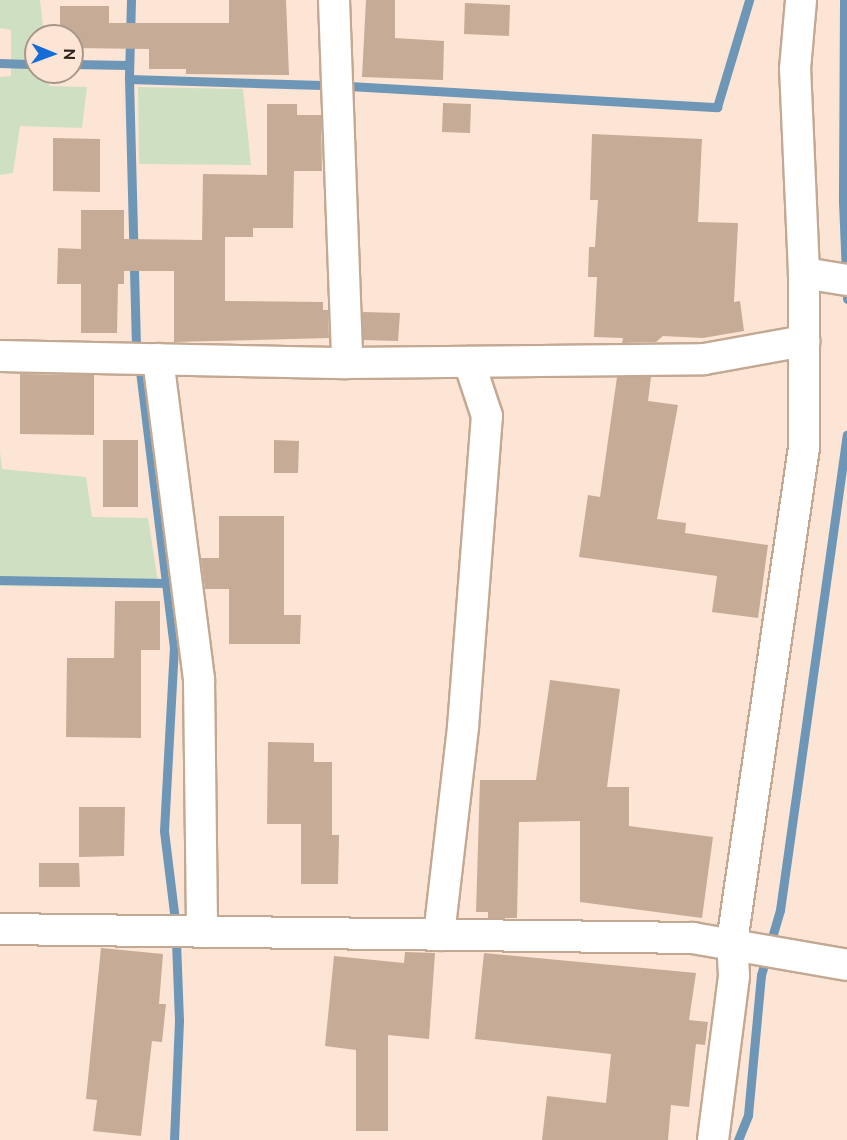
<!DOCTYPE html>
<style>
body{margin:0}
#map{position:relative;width:847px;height:1140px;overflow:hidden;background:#fce5d4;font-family:Ubuntu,sans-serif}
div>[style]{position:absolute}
.green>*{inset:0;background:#cfe0c2}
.stream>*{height:9px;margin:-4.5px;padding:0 4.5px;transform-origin:4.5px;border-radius:4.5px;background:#6e96b6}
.building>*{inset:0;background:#c6ab96}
.roads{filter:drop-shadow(2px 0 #c3a993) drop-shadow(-2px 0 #c3a993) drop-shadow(0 2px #c3a993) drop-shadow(0 -2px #c3a993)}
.minor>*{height:30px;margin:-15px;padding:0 15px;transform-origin:15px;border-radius:15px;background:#fff}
span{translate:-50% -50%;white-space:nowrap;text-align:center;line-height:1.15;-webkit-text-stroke:5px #fce5d4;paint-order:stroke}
.north{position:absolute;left:24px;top:24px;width:60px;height:60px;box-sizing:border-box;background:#fce5d4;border:2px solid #a89789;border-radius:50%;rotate:91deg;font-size:16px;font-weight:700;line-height:24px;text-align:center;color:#2b2119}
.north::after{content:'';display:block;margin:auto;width:21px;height:27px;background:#146dd6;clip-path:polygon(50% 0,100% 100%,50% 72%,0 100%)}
</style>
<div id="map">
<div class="green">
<i style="clip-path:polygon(0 0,40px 0,44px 36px,36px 36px,36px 72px,47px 72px,49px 86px,87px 87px,82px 128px,20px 126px,13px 173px,0 175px,0 77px,11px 76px,11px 30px,0 28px)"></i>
<i style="clip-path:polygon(138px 87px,243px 89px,251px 165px,139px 164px)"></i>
<i style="clip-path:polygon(0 452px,2px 469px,86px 477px,92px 517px,148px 518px,159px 588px,0 586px)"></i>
</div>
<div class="stream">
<i style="left:131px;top:0;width:79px;rotate:91.5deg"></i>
<i style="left:129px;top:79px;width:267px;rotate:88.5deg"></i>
<i style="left:844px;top:0;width:202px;rotate:90.3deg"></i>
<i style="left:843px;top:202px;width:97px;rotate:87.6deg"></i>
<i style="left:0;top:63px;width:36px;rotate:2deg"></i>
<i style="left:72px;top:64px;width:57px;rotate:1deg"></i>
<i style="left:129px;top:79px;width:193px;rotate:1.8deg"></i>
<i style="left:349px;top:86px;width:369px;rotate:3.3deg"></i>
<i style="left:717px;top:107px;width:112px;rotate:-73.3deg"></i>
<i style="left:140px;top:371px;width:277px;rotate:83deg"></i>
<i style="left:174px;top:646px;width:185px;rotate:93.1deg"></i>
<i style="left:164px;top:831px;width:90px;rotate:83deg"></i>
<i style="left:0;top:580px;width:166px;rotate:1deg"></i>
<i style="left:174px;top:1140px;width:120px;rotate:-87.6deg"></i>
<i style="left:179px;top:1020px;width:77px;rotate:-92.2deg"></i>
<i style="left:738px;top:1140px;width:27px;rotate:-68deg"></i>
<i style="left:748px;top:1115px;width:141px;rotate:-84.7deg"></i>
<i style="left:761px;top:975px;width:68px;rotate:-73.7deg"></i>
<i style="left:780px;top:910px;width:480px;rotate:-82deg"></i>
</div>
<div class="building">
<i style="clip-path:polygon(229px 0,286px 0,289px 75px,186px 74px,186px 69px,149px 69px,149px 49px,72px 48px,72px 36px,60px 36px,60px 6px,109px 6px,109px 23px,229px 23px)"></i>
<i style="clip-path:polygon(366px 0,395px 0,395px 38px,444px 41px,443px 80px,362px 77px)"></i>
<i style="clip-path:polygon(465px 3px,510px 5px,509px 36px,464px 34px)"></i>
<i style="clip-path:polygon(443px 103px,471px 104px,470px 133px,442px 132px)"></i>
<i style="clip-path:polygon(267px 104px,297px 104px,297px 115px,321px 115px,322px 171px,294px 171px,293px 228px,253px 228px,253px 237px,225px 237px,225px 301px,323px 302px,323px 310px,328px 310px,329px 338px,174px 342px,174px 271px,124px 271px,124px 284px,118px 284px,117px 333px,81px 333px,81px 284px,57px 284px,58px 248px,81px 249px,81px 210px,124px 210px,124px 239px,202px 240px,203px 174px,267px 175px)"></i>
<i style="clip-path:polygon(592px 134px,702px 139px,698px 222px,738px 223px,734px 302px,740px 301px,744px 331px,703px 338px,663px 336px,656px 342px,622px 343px,623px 338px,594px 337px,597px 277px,588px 277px,589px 247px,595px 247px,598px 200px,590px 200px)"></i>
<i style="clip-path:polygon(53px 138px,100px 139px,100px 192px,53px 191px)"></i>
<i style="clip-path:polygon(362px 312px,400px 313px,398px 341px,363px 340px)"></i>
<i style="clip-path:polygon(20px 374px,94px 375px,94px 435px,20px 434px)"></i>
<i style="clip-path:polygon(617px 377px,651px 377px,648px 401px,678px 405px,657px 519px,686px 523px,685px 533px,768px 545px,758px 618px,712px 612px,717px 576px,579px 557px,588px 495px,600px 497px)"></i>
<i style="clip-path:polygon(103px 440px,138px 440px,138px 507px,103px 507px)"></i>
<i style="clip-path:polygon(274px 440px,299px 441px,298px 473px,274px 473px)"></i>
<i style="clip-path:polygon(219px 516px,284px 516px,284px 615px,301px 615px,300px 644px,229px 644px,229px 589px,205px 589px,201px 558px,219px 558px)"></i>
<i style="clip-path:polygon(115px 601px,160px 601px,160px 650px,141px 650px,141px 738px,66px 737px,67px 658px,114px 658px)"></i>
<i style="clip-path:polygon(550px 680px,620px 689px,607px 787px,629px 787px,629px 826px,713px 837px,702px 918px,580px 902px,580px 821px,519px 822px,517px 918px,488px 918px,488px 912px,476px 912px,480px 780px,536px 780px)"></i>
<i style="clip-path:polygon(268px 742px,314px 743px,314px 762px,332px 762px,332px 835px,339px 835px,338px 884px,301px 884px,301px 824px,267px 824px)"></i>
<i style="clip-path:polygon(79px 807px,125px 807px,124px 856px,79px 857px)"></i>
<i style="clip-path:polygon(39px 863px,79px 863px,80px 887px,39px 887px)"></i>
<i style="clip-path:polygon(101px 948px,163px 954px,159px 1004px,166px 1004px,162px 1042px,152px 1041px,141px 1136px,93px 1131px,97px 1100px,86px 1099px)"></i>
<i style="clip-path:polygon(405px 952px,435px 953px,429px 1039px,388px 1035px,388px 1131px,356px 1131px,356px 1050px,325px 1046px,334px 956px,404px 963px)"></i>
<i style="clip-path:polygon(484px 953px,696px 973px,689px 1020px,708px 1022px,705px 1045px,696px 1044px,689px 1107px,671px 1105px,668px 1140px,542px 1140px,547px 1096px,606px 1103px,611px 1054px,475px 1039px)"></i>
</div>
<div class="roads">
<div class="minor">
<i style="left:334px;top:0;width:363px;rotate:87.9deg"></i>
<i style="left:804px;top:273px;width:44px;rotate:9.2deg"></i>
<i style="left:0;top:356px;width:347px;rotate:1.2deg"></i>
<i style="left:347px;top:363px;width:357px;rotate:-0.6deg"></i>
<i style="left:704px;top:359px;width:102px;rotate:-10.2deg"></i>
<i style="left:158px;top:359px;width:323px;rotate:82.7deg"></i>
<i style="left:199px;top:679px;width:253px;rotate:89.3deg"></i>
<i style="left:0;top:929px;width:693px;rotate:0.74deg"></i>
<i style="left:693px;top:938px;width:156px;rotate:9.9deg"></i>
<i style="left:439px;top:935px;width:209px;rotate:-83.4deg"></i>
<i style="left:463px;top:727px;width:312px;rotate:-85.6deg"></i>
<i style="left:487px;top:416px;width:57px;rotate:-108.4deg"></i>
<i style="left:713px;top:1140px;width:165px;rotate:-82.7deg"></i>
<i style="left:734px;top:976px;width:34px;rotate:-93deg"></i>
<i style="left:732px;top:942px;width:500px;rotate:-81.72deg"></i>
<i style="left:804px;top:447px;width:174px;rotate:-90deg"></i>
<i style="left:804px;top:273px;width:204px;rotate:-92.5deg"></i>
<i style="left:795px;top:69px;width:69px;rotate:-85deg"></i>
</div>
</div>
<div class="north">N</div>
</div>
